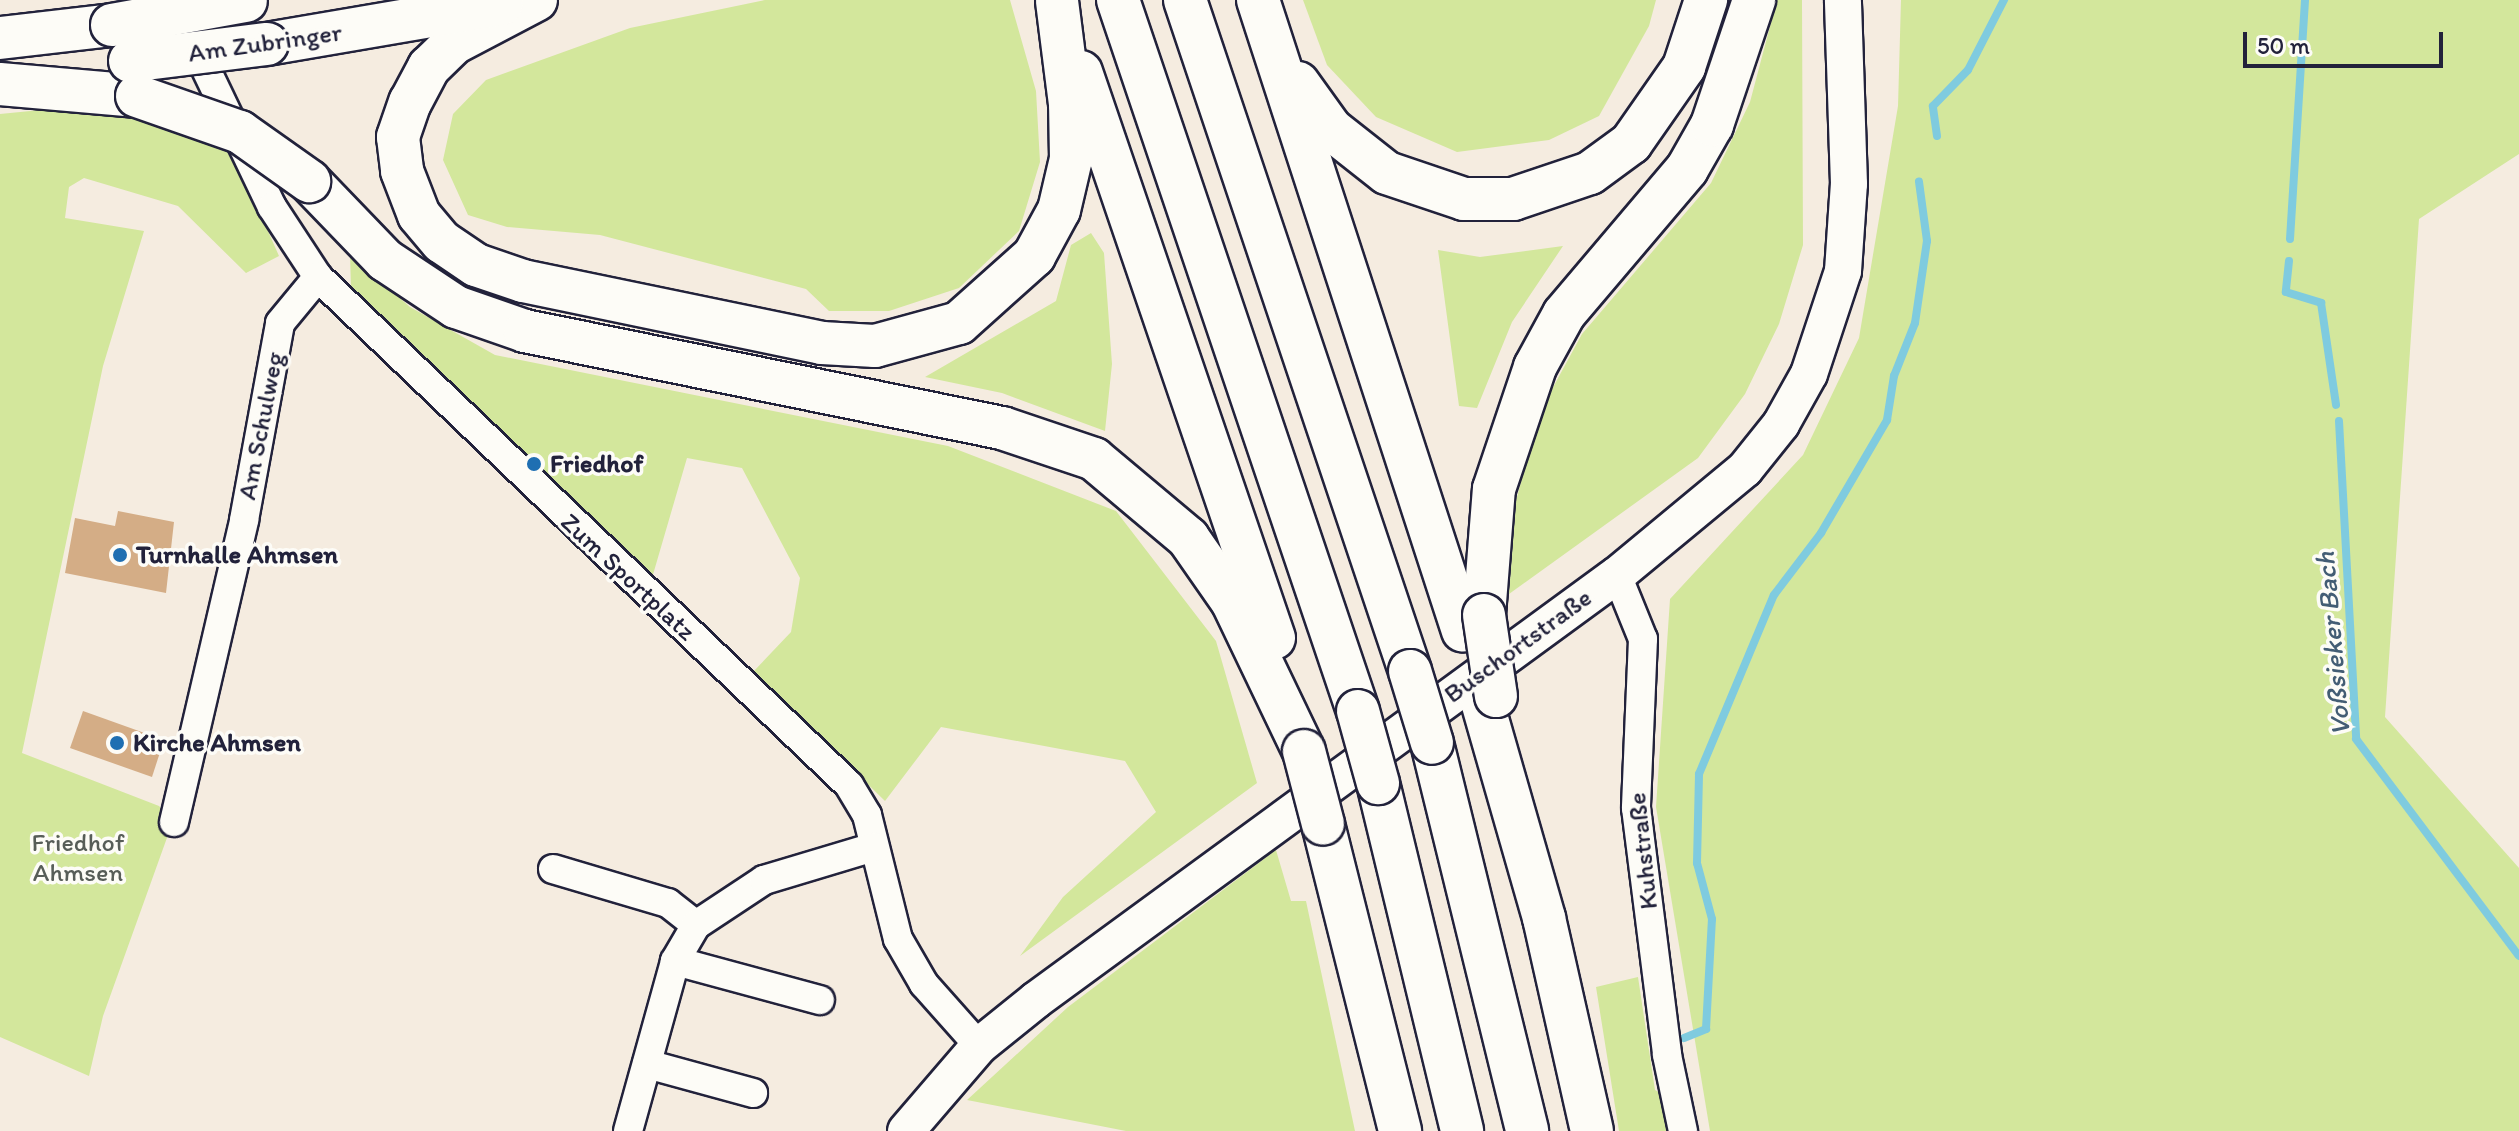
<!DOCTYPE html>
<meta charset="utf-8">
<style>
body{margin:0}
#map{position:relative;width:2519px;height:1131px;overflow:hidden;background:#f5ece0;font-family:Itim,sans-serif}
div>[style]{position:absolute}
.green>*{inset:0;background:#d3e79c}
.stream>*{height:8px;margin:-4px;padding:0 4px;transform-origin:4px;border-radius:4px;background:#7fcbdf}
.building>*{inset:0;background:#d4ad86}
.roads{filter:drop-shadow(2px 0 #22223b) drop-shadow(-2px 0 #22223b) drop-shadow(0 2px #22223b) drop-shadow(0 -2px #22223b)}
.minor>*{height:28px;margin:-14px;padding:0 14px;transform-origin:14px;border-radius:14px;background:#fdfcf7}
.major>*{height:36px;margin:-18px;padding:0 18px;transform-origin:18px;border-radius:18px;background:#fdfcf7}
.highway>*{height:42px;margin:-21px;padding:0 21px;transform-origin:21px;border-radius:21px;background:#fdfcf7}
.bridges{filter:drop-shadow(2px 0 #22223b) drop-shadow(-2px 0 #22223b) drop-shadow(0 2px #22223b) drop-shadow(0 -2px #22223b)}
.highway-bridge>*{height:42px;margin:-21px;padding:0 21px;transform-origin:21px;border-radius:21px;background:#fdfcf7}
.dots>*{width:22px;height:22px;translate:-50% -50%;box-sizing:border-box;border:4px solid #fdfcf7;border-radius:50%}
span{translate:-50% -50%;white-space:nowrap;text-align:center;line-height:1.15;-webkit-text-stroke:7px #fdfcf7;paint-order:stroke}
.street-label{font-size:26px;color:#22223b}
.poi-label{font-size:26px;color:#22223b;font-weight:700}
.left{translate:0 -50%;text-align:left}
.park-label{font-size:26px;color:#575d58}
.water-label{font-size:28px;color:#435d74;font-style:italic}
.scale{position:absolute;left:2243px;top:32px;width:200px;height:36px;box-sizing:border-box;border:4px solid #22223b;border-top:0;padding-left:10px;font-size:24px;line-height:28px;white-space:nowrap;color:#22223b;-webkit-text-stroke:6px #fdfcf7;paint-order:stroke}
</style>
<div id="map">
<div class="green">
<i style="clip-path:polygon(765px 0,1010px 0,1036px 91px,1040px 162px,1019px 231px,959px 288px,889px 311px,829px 311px,806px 289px,600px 235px,507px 227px,468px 215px,443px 160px,453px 114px,486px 80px,630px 28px)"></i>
<i style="clip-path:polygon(1303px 0,1656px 0,1649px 26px,1599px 116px,1549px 140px,1457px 152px,1376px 117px,1327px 65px)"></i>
<i style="clip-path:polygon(1777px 0,1802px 0,1803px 245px,1779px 324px,1745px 394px,1698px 458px,1509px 594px,1516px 501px,1539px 413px,1582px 334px,1711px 183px,1750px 102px)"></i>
<i style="clip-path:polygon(1901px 0,2519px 0,2519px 154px,2419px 219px,2385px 717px,2519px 868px,2519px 1131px,1710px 1131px,1656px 807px,1670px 599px,1803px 455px,1859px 338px,1898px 106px)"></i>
<i style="clip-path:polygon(81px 106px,134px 116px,232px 150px,279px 256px,246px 273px,178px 206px,84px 178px,69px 187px,65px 218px,144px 231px,103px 366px,22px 753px,159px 806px,173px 821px,103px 1016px,89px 1076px,0 1037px,0 114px)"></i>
<i style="clip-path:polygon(1091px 233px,1104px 253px,1112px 364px,1105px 431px,1002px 393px,925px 377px,1056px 301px,1071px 245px)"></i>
<i style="clip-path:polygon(1563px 246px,1512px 322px,1477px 408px,1459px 406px,1438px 250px,1480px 257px)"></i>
<i style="clip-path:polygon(350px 254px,410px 307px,495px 355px,948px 446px,1116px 511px,1216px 641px,1257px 783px,1020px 956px,1063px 897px,1156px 812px,1125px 761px,941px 727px,885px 801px,753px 672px,791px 632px,800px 578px,742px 468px,687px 458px,652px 578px,505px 444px,351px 289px)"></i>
<i style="clip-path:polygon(1276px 850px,1291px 901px,1306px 901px,1355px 1131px,1126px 1131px,967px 1100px,1068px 1007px)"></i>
<i style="clip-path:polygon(1638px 977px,1655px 1090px,1670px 1098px,1676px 1131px,1619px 1131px,1596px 987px)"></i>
</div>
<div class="stream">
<i style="left:1937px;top:136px;width:30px;rotate:-98deg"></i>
<i style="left:1933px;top:106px;width:50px;rotate:-45.8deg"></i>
<i style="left:1968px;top:70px;width:79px;rotate:-62.8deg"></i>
<i style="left:2290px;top:239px;width:239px;rotate:-86.4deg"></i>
<i style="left:2289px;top:261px;width:31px;rotate:96deg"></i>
<i style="left:2286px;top:292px;width:37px;rotate:17deg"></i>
<i style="left:2321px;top:303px;width:103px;rotate:81.6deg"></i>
<i style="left:2339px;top:421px;width:318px;rotate:86.9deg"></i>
<i style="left:2356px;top:739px;width:271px;rotate:53.1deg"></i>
<i style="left:1684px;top:1038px;width:24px;rotate:-22deg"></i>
<i style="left:1706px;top:1029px;width:110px;rotate:-86.9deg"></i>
<i style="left:1712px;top:919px;width:58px;rotate:-105deg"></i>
<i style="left:1697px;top:863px;width:89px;rotate:-88.7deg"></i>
<i style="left:1699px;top:774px;width:194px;rotate:-67.3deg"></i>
<i style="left:1774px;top:595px;width:78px;rotate:-52.8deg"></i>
<i style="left:1821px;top:533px;width:131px;rotate:-59.7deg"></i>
<i style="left:1887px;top:420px;width:45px;rotate:-81deg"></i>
<i style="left:1894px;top:376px;width:57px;rotate:-68.4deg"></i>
<i style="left:1915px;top:323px;width:83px;rotate:-81.7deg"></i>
<i style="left:1927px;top:241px;width:60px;rotate:-97.7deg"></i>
</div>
<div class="building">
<i style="clip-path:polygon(118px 511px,174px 522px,166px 593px,65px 573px,75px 518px,115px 526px)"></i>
<i style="clip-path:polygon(83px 711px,164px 740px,152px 777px,70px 748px)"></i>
</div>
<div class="roads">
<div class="minor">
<i style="left:191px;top:38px;width:187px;rotate:64.4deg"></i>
<i style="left:272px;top:207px;width:84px;rotate:56.7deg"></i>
<i style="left:318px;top:277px;width:735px;rotate:43.73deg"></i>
<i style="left:849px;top:785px;width:35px;rotate:59deg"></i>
<i style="left:867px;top:815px;width:128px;rotate:76deg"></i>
<i style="left:898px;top:939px;width:52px;rotate:60deg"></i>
<i style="left:924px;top:984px;width:83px;rotate:48.4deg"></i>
<i style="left:1617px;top:575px;width:69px;rotate:67.9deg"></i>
<i style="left:1643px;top:639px;width:169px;rotate:92.4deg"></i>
<i style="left:1636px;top:808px;width:249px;rotate:82.8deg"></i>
<i style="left:1667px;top:1055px;width:78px;rotate:78.1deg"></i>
<i style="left:174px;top:822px;width:310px;rotate:-76.9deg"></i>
<i style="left:244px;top:520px;width:200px;rotate:-79.6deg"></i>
<i style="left:280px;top:323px;width:60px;rotate:-50.4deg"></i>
<i style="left:553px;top:869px;width:120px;rotate:16.5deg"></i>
<i style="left:668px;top:903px;width:36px;rotate:38deg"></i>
<i style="left:675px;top:961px;width:150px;rotate:15.1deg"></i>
<i style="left:647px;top:1064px;width:110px;rotate:15.3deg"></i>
<i style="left:628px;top:1131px;width:176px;rotate:-74.5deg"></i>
<i style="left:675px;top:961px;width:42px;rotate:-59.7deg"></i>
<i style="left:696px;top:925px;width:82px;rotate:-33.5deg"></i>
<i style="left:764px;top:880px;width:115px;rotate:-16.7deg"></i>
</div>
<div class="major">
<i style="left:906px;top:1131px;width:112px;rotate:-49.3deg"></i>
<i style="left:979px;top:1046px;width:73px;rotate:-38.9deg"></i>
<i style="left:1036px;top:1000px;width:720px;rotate:-36.19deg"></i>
<i style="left:1617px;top:575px;width:166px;rotate:-39.6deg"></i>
<i style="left:1745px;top:469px;width:58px;rotate:-51.3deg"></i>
<i style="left:1781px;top:424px;width:57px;rotate:-60.8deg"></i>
<i style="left:1809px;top:374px;width:108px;rotate:-71.7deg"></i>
<i style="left:1843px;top:271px;width:87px;rotate:-86.1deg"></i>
<i style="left:1849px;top:184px;width:184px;rotate:-91.9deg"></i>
</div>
<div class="highway">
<i style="left:536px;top:0;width:93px;rotate:152.3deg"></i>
<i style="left:454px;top:43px;width:35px;rotate:136deg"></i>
<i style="left:429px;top:67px;width:40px;rotate:118deg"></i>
<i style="left:410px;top:102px;width:37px;rotate:109deg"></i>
<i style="left:398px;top:137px;width:34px;rotate:83deg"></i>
<i style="left:402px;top:171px;width:47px;rotate:68.9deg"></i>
<i style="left:419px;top:215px;width:35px;rotate:50deg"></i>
<i style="left:442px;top:242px;width:41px;rotate:34.1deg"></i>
<i style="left:476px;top:265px;width:50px;rotate:18.8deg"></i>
<i style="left:523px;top:281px;width:305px;rotate:11.7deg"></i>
<i style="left:822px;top:343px;width:53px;rotate:3.2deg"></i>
<i style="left:875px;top:346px;width:87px;rotate:-15.3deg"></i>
<i style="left:959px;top:323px;width:101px;rotate:-41.8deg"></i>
<i style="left:1034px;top:256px;width:52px;rotate:-61.5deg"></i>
<i style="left:1059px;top:210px;width:52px;rotate:-76.8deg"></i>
<i style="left:1071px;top:159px;width:55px;rotate:-91deg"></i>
<i style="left:1070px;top:104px;width:104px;rotate:-97.2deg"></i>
<i style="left:1118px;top:0;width:750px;rotate:71.35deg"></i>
<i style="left:1185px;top:0;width:708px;rotate:71.46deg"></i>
<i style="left:1258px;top:0;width:663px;rotate:72deg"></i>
<i style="left:0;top:38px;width:113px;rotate:-6.6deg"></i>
<i style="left:267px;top:44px;width:238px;rotate:-9.7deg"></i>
<i style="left:1081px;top:72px;width:598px;rotate:71.17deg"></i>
<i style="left:1298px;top:83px;width:57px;rotate:54.3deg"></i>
<i style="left:1331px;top:129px;width:71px;rotate:38.2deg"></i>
<i style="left:1387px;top:173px;width:81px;rotate:18.7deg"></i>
<i style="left:1464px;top:199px;width:49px"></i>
<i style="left:1513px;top:199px;width:81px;rotate:-18.7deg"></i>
<i style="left:1590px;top:173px;width:51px;rotate:-36.2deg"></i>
<i style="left:1631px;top:143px;width:93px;rotate:-55.1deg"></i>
<i style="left:1684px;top:67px;width:71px;rotate:-71.8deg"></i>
<i style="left:0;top:84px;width:138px;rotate:5deg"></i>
<i style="left:309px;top:181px;width:110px;rotate:46.1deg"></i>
<i style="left:385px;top:260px;width:85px;rotate:33.5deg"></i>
<i style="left:456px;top:307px;width:73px;rotate:19.2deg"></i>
<i style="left:525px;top:331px;width:487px;rotate:11.5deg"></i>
<i style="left:1002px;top:428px;width:97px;rotate:18.6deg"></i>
<i style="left:1094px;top:459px;width:123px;rotate:40deg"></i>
<i style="left:1188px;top:538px;width:77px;rotate:55.1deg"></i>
<i style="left:1232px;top:601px;width:166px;rotate:64.4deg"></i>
<i style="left:1484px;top:615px;width:126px;rotate:-85.5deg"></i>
<i style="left:1494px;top:489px;width:129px;rotate:-71.4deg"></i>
<i style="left:1535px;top:367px;width:60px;rotate:-61.3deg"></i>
<i style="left:1564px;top:314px;width:190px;rotate:-49.7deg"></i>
<i style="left:1687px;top:169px;width:51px;rotate:-60.4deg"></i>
<i style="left:1712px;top:125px;width:132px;rotate:-71.4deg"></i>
<i style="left:1483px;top:705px;width:222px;rotate:74deg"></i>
<i style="left:1544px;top:918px;width:218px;rotate:77.3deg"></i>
<i style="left:1432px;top:743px;width:399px;rotate:76.2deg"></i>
<i style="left:1378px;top:783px;width:358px;rotate:76.4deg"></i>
<i style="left:1323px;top:824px;width:317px;rotate:75.9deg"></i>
</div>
</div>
<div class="bridges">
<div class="highway-bridge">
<i style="left:112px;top:25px;width:136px;rotate:-10.2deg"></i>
<i style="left:130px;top:61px;width:138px;rotate:-7.1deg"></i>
<i style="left:137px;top:96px;width:109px;rotate:19.3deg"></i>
<i style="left:240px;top:132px;width:85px;rotate:35.4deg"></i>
<i style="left:1484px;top:615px;width:82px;rotate:81.6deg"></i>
<i style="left:1410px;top:671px;width:75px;rotate:73deg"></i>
<i style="left:1358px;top:711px;width:75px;rotate:74.5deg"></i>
<i style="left:1304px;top:751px;width:75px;rotate:75.4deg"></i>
</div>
</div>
<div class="dots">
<i style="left:534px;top:464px;background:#1f6fb2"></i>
<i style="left:120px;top:555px;background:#1f6fb2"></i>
<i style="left:117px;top:743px;background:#1f6fb2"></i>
</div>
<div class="street-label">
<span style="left:265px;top:43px;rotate:-8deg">Am Zubringer</span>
<span style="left:261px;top:426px;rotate:-79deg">Am Schulweg</span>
<span style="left:628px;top:577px;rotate:43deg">Zum Sportplatz</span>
<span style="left:1518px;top:646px;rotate:-36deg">Buschortstraße</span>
<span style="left:1643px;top:851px;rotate:-96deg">Kuhstraße</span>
</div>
<div class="poi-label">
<span class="left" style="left:550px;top:464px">Friedhof</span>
<span class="left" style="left:136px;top:555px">Turnhalle Ahmsen</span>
<span class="left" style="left:133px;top:743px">Kirche Ahmsen</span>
</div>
<div class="park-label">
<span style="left:78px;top:858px">Friedhof<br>Ahmsen</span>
</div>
<div class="water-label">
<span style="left:2332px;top:644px;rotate:-95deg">Voßsieker Bach</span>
</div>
<div class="scale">50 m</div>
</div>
